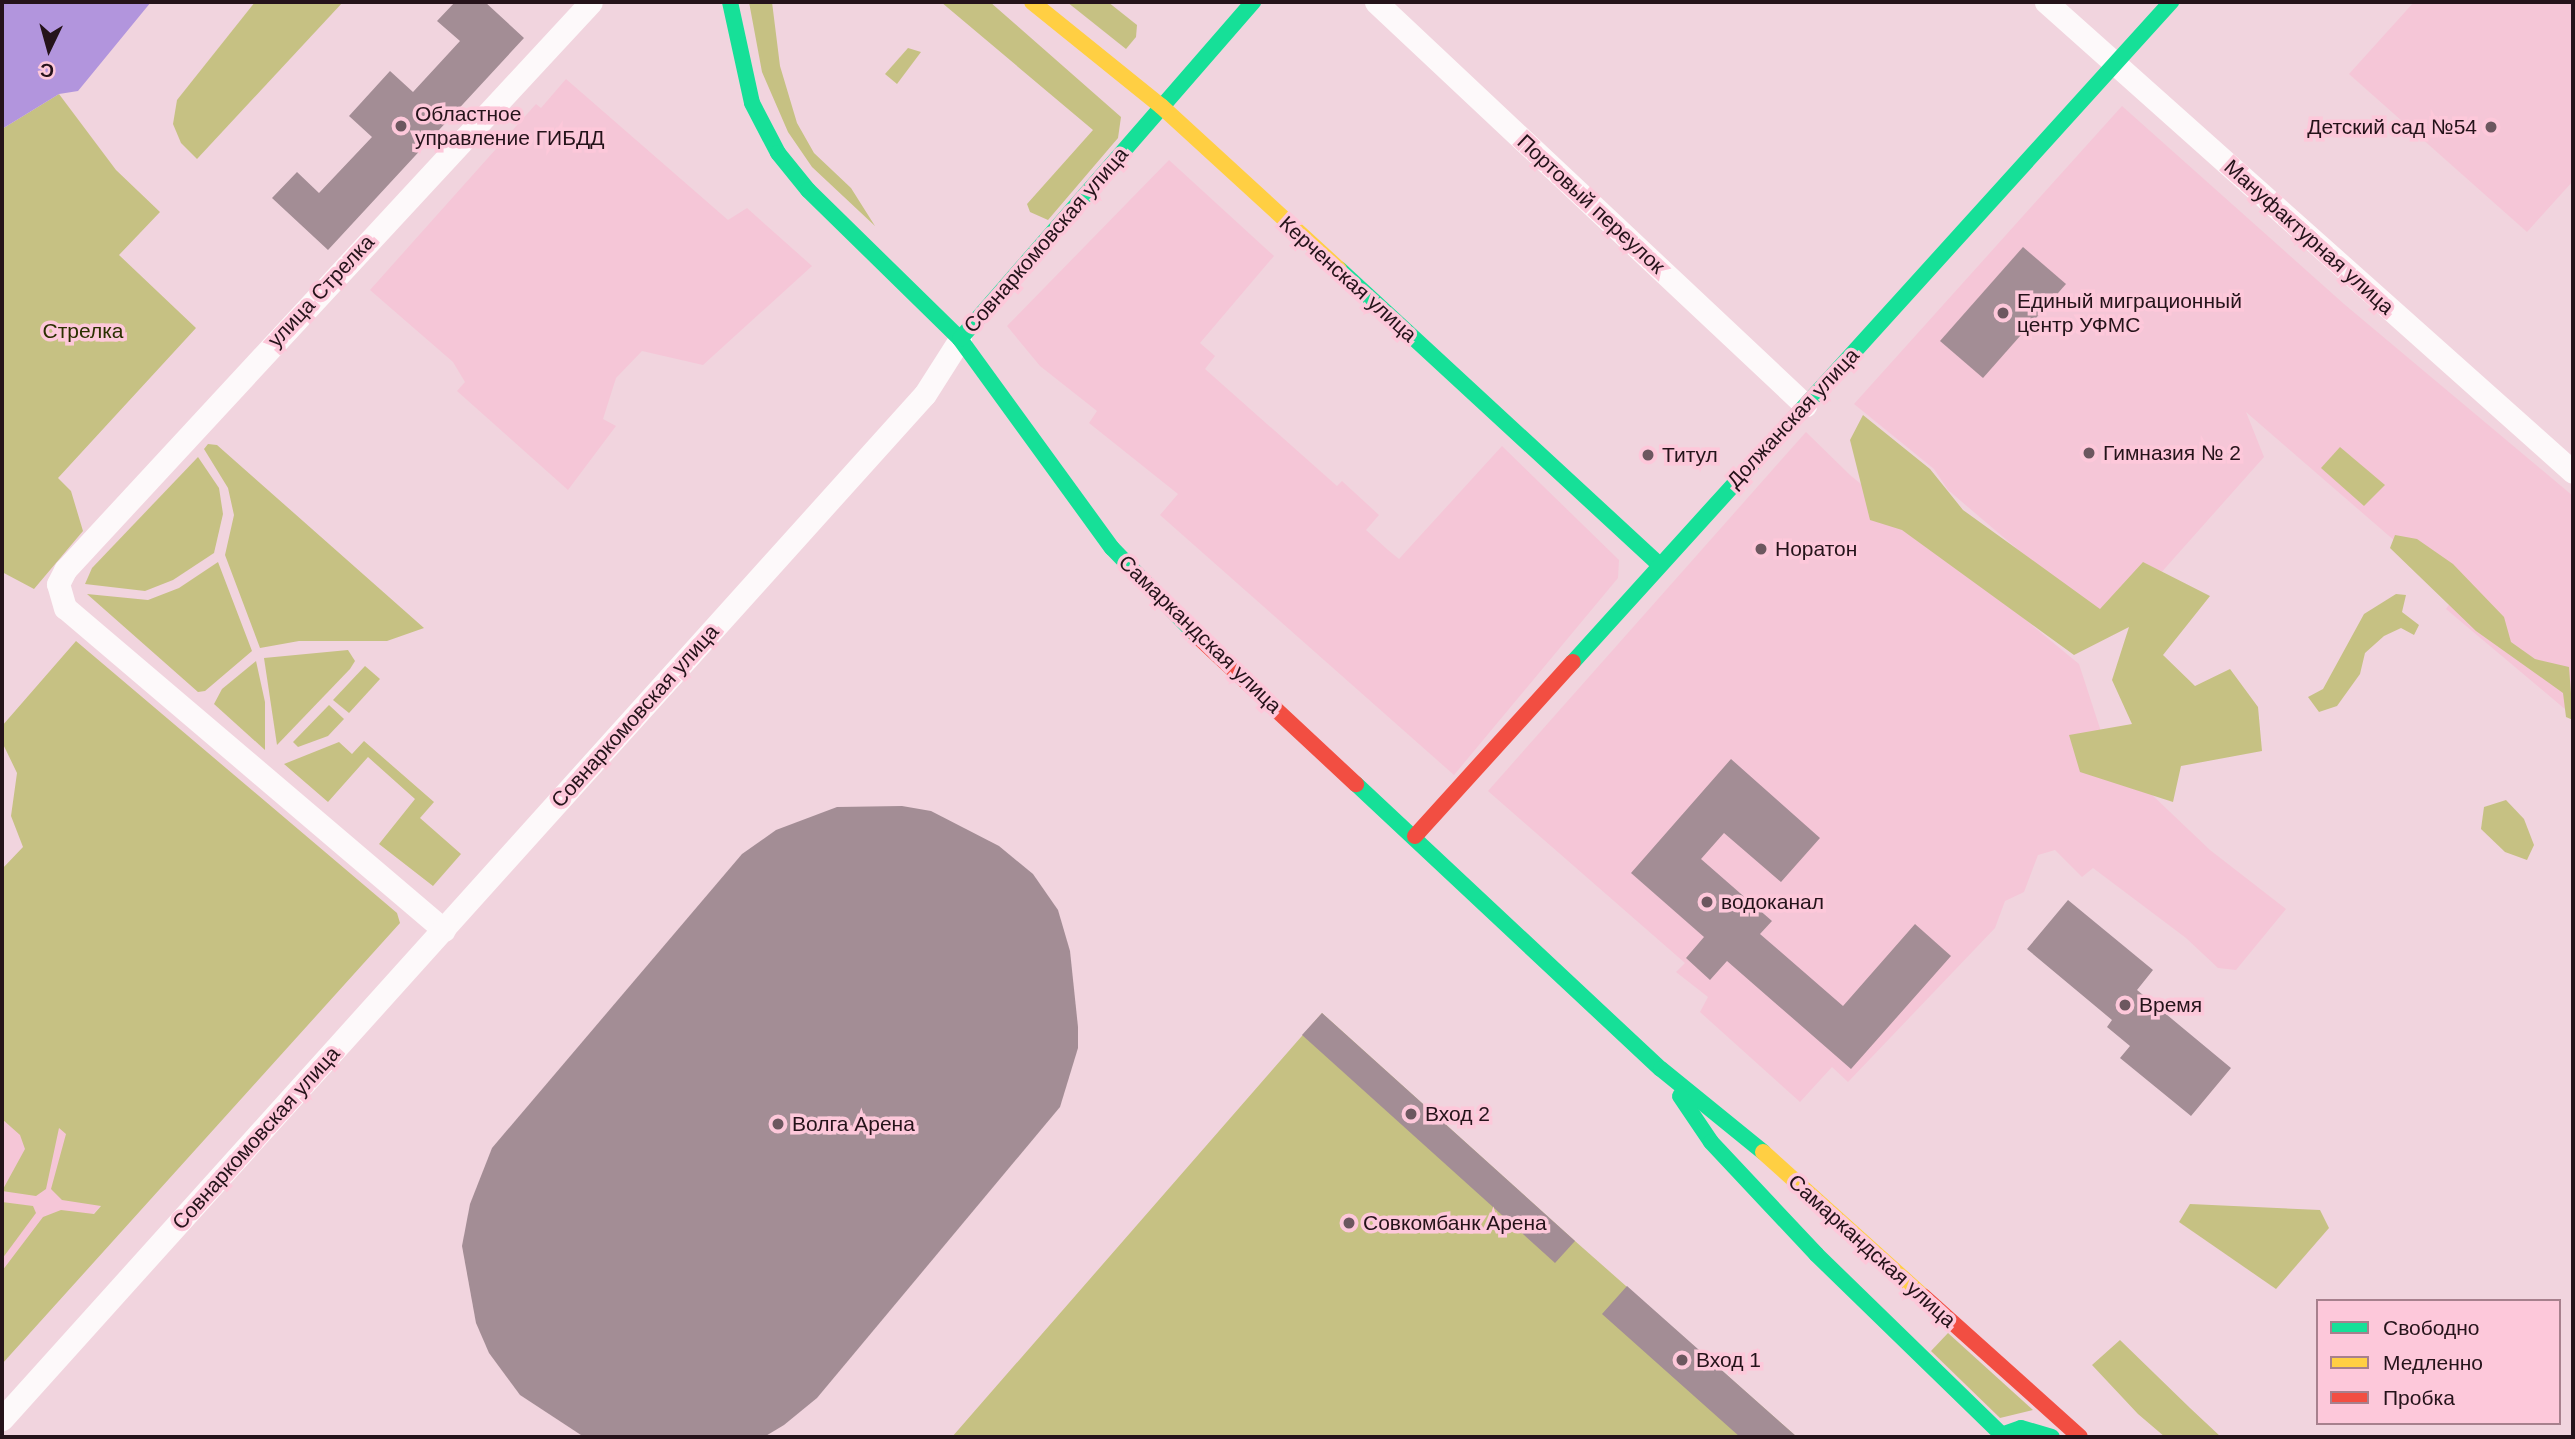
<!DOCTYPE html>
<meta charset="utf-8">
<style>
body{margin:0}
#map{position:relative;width:2575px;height:1439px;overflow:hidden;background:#f1d4de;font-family:Arial,sans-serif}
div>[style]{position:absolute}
.built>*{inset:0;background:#f5c6d7}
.green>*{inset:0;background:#c6c183}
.water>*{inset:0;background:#b295dd}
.building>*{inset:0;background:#a38d95}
.street>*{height:23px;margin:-11.5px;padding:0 11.5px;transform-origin:11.5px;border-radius:11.5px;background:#fdf9fa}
.fast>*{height:16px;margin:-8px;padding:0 8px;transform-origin:8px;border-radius:8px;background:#16e098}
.slow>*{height:16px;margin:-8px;padding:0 8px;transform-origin:8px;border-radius:8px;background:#ffcf43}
.jam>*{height:16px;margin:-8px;padding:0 8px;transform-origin:8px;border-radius:8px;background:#f24e42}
.dots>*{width:19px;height:19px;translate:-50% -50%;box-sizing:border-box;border:4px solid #fdc8da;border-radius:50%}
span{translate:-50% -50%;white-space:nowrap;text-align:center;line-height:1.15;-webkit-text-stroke:7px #fdc8da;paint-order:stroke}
.poi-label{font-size:21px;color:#25131a}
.left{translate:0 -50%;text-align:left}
.right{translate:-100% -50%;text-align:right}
.street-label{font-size:21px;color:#25131a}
.park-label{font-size:21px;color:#2b3000}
.frame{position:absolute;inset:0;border:4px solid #25131a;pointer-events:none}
.legend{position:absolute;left:2316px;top:1299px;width:245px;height:126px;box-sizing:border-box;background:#fdc8da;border:2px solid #a7808d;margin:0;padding:9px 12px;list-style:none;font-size:21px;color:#25131a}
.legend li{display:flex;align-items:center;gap:14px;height:35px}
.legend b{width:35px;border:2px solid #a7808d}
.north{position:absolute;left:14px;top:14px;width:70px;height:70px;-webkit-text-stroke:5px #fdc8da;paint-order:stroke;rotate:185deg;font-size:19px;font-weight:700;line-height:28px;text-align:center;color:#25131a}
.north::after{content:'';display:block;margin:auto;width:24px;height:32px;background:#25131a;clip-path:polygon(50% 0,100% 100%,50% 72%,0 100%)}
</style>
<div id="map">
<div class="built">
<i style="clip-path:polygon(2414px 2px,2573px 2px,2573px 181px,2527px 232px,2349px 74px)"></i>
<i style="clip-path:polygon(566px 79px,728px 220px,747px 208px,812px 266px,703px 365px,642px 351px,616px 378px,603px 419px,616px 426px,568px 490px,457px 391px,465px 382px,453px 362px,370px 290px,536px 104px,541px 108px)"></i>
<i style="clip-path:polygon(2122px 106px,2344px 304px,2573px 496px,2573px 702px,2566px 710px,2446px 609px,2456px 594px,2246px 412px,2264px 457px,2111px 629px,1948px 490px,1934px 469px,1854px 404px)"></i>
<i style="clip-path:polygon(1169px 160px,1274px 256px,1200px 343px,1215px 356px,1205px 369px,1337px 486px,1342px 481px,1379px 515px,1366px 530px,1388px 550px,1399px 559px,1502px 446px,1619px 560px,1618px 578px,1454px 775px,1160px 515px,1178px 494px,1089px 423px,1097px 411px,1040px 366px,1007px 326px)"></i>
<i style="clip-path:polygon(1806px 432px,1850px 475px,2079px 664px,2108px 753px,2210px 850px,2286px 909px,2236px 970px,2218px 968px,2186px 938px,2093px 868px,2082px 877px,2055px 850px,2038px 855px,2024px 892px,2005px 901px,1995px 928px,1848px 1082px,1832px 1067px,1800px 1102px,1700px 1012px,1708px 997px,1676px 972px,1685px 963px,1488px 791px)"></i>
<i style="clip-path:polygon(2px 1077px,121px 1181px,2px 1323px)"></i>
</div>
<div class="green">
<i style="clip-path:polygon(255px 2px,343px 2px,197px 159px,181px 143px,173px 124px,177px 100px)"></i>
<i style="clip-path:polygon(749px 2px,772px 2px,780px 66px,797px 123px,814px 153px,851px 188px,875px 226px,812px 167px,788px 132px,762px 72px)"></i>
<i style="clip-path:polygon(941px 2px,990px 2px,1121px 117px,1118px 138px,1048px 220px,1030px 212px,1027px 204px,1093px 130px)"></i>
<i style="clip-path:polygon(1067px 2px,1108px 2px,1137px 25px,1136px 37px,1126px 49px)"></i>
<i style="clip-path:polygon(908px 48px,921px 52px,897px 84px,885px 74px)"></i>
<i style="clip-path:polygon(59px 94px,116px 170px,160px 212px,119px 255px,196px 328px,58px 478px,71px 491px,83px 531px,34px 589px,2px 572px,2px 129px)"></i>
<i style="clip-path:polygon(1863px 415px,1930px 469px,1963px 510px,2100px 609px,2143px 562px,2210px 596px,2163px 655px,2195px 686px,2230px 669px,2258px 707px,2262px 751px,2181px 766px,2173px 802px,2080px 772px,2069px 735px,2132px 724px,2112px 680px,2129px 627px,2074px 655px,1902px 530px,1870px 520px,1850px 440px)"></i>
<i style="clip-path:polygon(208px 444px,217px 445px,424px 628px,387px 641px,299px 641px,260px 648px,225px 555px,234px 515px,228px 488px,204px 449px)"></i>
<i style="clip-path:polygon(2340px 447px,2385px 485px,2364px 506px,2321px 468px)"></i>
<i style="clip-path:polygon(198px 457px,219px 488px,223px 514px,214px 553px,173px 580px,145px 591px,85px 584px,92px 568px)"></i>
<i style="clip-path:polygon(2395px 535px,2417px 539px,2453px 564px,2504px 617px,2511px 642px,2535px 659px,2569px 667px,2573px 720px,2566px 717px,2563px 693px,2476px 631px,2390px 548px)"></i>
<i style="clip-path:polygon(218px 562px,252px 651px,205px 691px,198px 692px,87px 594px,148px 600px,179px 588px)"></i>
<i style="clip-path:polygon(2396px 594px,2406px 595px,2402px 612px,2419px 625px,2414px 635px,2401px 628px,2384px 636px,2365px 653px,2360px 674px,2337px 706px,2319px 712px,2308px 697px,2323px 689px,2364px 614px)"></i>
<i style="clip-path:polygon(76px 641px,397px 913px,400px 923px,2px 1364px,2px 1271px,43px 1217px,61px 1210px,94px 1214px,101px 1206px,62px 1200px,51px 1189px,66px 1134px,59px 1128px,46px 1189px,36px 1196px,2px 1191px,25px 1149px,20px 1135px,2px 1119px,2px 869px,23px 847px,11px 816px,17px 773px,2px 742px,2px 726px)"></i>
<i style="clip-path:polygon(348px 650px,355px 661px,350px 669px,277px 745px,264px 658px)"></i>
<i style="clip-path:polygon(256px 661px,265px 702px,265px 750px,214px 704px,222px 689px)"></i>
<i style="clip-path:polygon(365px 666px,380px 679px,349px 713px,333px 700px)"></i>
<i style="clip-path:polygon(329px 705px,344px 719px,328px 736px,298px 747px,293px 742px)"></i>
<i style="clip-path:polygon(364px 741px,434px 802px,420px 818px,461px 854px,433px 886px,379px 844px,415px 799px,368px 757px,328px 802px,284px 764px,339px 742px,352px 754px)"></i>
<i style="clip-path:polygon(2506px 800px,2524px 819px,2534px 845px,2527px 860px,2505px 852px,2481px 829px,2484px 807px)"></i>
<i style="clip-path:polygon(1322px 1013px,1575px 1241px,1797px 1437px,952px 1437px)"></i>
<i style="clip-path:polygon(2px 1202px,33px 1206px,36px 1213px,2px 1259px)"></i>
<i style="clip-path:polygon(2190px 1204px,2320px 1210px,2329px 1228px,2276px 1289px,2179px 1222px)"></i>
<i style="clip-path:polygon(1948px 1333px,2033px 1410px,2000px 1418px,1931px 1351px)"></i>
<i style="clip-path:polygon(2120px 1340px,2190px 1408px,2221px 1437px,2165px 1437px,2138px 1414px,2092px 1365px)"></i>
</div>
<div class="water">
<i style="clip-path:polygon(2px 2px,151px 2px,78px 91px,59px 94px,2px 129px)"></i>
</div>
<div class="building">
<i style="clip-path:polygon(455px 2px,485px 2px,524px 38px,328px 250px,272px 198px,297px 172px,319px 193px,372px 137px,349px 116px,390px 71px,413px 92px,460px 41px,437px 21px)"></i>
<i style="clip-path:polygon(2023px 247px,2066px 284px,1983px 378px,1940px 341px)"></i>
<i style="clip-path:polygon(1731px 759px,1820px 838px,1781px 882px,1724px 833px,1701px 859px,1772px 921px,1760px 934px,1843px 1006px,1915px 924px,1951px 956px,1851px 1069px,1727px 961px,1710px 980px,1686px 958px,1704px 937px,1631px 873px)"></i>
<i style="clip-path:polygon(902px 806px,931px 811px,999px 846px,1033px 874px,1058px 910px,1070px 951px,1078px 1027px,1078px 1048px,1060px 1107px,817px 1398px,784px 1425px,764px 1437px,584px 1437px,520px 1395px,489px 1353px,476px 1323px,462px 1246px,470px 1204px,492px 1148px,742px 854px,776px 830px,837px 807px)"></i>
<i style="clip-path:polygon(2068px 900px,2153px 970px,2137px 990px,2231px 1068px,2191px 1116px,2120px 1058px,2130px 1046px,2107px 1027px,2112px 1020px,2027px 949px)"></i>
<i style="clip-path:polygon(1322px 1013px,1575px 1241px,1555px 1263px,1302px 1035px)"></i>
<i style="clip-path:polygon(1627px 1286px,1762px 1406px,1797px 1437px,1740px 1437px,1602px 1314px)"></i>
</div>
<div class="street">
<i style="left:1376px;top:2px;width:589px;rotate:43.21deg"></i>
<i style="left:2046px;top:2px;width:706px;rotate:41.73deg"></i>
<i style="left:444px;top:930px;width:497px;rotate:-139.6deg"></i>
<i style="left:65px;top:608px;width:25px;rotate:-106deg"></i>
<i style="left:58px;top:584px;width:16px;rotate:-63deg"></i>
<i style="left:65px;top:570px;width:774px;rotate:-47.2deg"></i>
<i style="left:2px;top:1419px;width:1379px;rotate:-48deg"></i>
<i style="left:925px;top:394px;width:65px;rotate:-57.5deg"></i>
</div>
<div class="fast">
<i style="left:730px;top:2px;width:103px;rotate:77.7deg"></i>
<i style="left:752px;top:103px;width:56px;rotate:62.5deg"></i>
<i style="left:778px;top:153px;width:48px;rotate:51deg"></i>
<i style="left:808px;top:190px;width:213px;rotate:44.4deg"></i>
<i style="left:960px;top:339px;width:258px;rotate:54deg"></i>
<i style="left:1112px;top:548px;width:121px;rotate:46deg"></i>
<i style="left:1339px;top:269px;width:434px;rotate:42.7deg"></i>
<i style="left:960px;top:339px;width:447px;rotate:-49deg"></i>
<i style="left:1573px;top:662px;width:891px;rotate:-47.82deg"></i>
<i style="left:1356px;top:784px;width:417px;rotate:43.1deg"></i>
<i style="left:1661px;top:1069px;width:132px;rotate:39.1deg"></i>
<i style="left:1680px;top:1096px;width:55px;rotate:56deg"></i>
<i style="left:1711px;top:1142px;width:154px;rotate:46.8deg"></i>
<i style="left:1816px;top:1254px;width:262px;rotate:44.2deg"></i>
<i style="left:2001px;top:1435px;width:21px;rotate:-19deg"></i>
<i style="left:2021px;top:1428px;width:32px;rotate:16deg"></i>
</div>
<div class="slow">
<i style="left:1032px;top:2px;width:166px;rotate:38.9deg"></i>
<i style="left:1161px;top:106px;width:241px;rotate:42.5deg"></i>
<i style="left:1763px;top:1152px;width:215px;rotate:42deg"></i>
</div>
<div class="jam">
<i style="left:1196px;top:635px;width:219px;rotate:43deg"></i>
<i style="left:1415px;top:836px;width:235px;rotate:-47.8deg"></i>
<i style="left:1923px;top:1296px;width:211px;rotate:41.9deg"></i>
</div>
<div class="dots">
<i style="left:401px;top:126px;background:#6c575f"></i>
<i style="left:2491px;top:127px;background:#6c575f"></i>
<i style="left:2003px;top:313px;background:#6c575f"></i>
<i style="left:2089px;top:453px;background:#6c575f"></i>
<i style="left:1648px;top:455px;background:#6c575f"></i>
<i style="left:1761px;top:549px;background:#6c575f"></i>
<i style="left:1707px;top:902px;background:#6c575f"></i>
<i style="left:2125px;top:1005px;background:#6c575f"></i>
<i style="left:1411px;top:1114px;background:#6c575f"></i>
<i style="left:778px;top:1124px;background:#6c575f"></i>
<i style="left:1349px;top:1223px;background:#6c575f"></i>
<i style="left:1682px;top:1360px;background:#6c575f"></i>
</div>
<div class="poi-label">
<span class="left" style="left:415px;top:126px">Областное<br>управление ГИБДД</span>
<span class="right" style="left:2477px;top:127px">Детский сад №54</span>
<span class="left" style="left:2017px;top:313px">Единый миграционный<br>центр УФМС</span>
<span class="left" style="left:2103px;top:453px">Гимназия № 2</span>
<span class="left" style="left:1662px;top:455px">Титул</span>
<span class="left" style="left:1775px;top:549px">Норатон</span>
<span class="left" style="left:1721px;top:902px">водоканал</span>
<span class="left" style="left:2139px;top:1005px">Время</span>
<span class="left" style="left:1425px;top:1114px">Вход 2</span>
<span class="left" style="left:792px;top:1124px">Волга Арена</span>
<span class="left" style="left:1363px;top:1223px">Совкомбанк Арена</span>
<span class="left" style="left:1696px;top:1360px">Вход 1</span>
</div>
<div class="street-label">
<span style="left:1591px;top:204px;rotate:43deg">Портовый переулок</span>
<span style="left:2309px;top:237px;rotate:42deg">Мануфактурная улица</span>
<span style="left:1046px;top:240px;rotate:-49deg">Совнаркомовская улица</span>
<span style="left:1348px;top:279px;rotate:42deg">Керченская улица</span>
<span style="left:321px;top:291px;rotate:-47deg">улица Стрелка</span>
<span style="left:1793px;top:418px;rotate:-47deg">Должанская улица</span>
<span style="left:1200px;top:634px;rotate:44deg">Самаркандская улица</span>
<span style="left:635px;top:716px;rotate:-48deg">Совнаркомовская улица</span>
<span style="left:256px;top:1138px;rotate:-48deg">Совнаркомовская улица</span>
<span style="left:1872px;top:1251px;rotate:42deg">Самаркандская улица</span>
</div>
<div class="park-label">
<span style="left:83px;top:331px">Стрелка</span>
</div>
<div class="frame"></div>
<ul class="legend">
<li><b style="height:9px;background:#16e098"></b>Свободно</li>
<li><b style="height:9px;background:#ffcf43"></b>Медленно</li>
<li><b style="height:9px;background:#f24e42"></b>Пробка</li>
</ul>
<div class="north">С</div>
</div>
